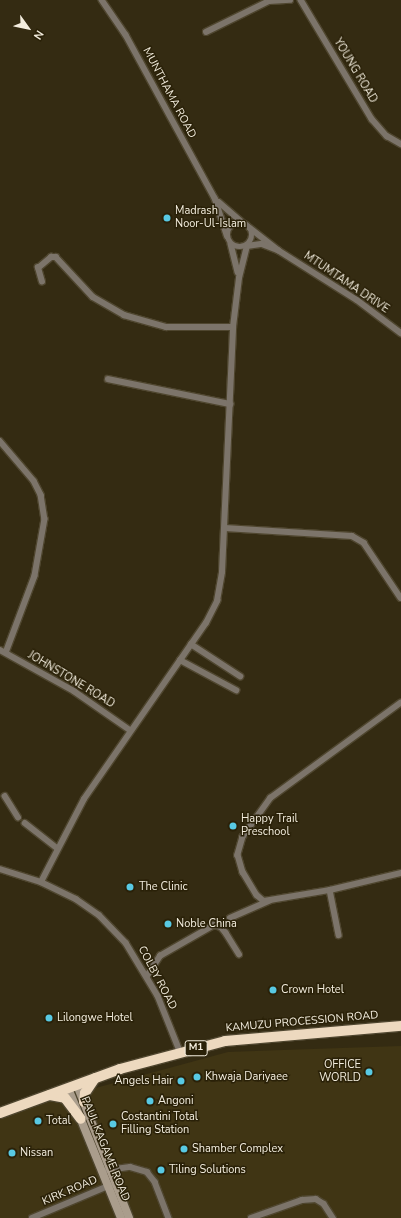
<!DOCTYPE html>
<style>
body{margin:0}
#map{position:relative;width:401px;height:1218px;overflow:hidden;background:#342b12;font-family:"Nunito Sans",sans-serif}
div>[style]{position:absolute}
.built>*{inset:0;background:#403514}
.roads{filter:drop-shadow(1px 0 #4f462f) drop-shadow(-1px 0 #4f462f) drop-shadow(0 1px #4f462f) drop-shadow(0 -1px #4f462f)}
.street>*{height:5.5px;margin:-2.75px;padding:0 2.75px;transform-origin:2.75px;border-radius:2.75px;background:#7c746a}
.street>.ring{margin:-2.75px;padding:0;box-sizing:content-box;background:none;border:5.5px solid #7c746a;border-radius:50%}
.secondary>*{height:8px;margin:-4px;padding:0 4px;transform-origin:4px;border-radius:4px;background:#aa9d8c}
.highway>*{height:10px;margin:-5px;padding:0 5px;transform-origin:5px;border-radius:5px;background:#edd9bf}
.dots>*{width:11px;height:11px;translate:-50% -50%;box-sizing:border-box;border:2px solid #2a2108;border-radius:50%}
span{translate:-50% -50%;white-space:nowrap;text-align:center;line-height:1.15;-webkit-text-stroke:3px #2a2108;paint-order:stroke}
.shield-label span{padding:1px 3px;background:#2a2108;border:1px solid;border-radius:3px;-webkit-text-stroke-width:0}
.shield-label{font-size:10px;color:#f3edde;font-weight:700}
.street-label{font-size:11px;color:#f3edde}
.poi-label{font-size:11px;color:#f3edde}
.left{translate:0 -50%;text-align:left}
.right{translate:-100% -50%;text-align:right}
.north{position:absolute;left:8px;top:8px;width:40px;height:40px;-webkit-text-stroke:3px #2a2108;paint-order:stroke;rotate:123deg;font-size:11px;font-weight:700;line-height:16px;text-align:center;color:#f3edde}
.north::after{content:'';display:block;margin:auto;width:14px;height:18px;background:#f3edde;clip-path:polygon(50% 0,100% 100%,50% 72%,0 100%)}
</style>
<div id="map">
<div class="built">
<i style="clip-path:polygon(401px 1046px,401px 1218px,0 1218px,0 1114px,228px 1052px)"></i>
</div>
<div class="roads">
<div class="street">
<i style="left:102px;top:0;width:42px;rotate:55.6deg"></i>
<i style="left:126px;top:35px;width:186px;rotate:61.4deg"></i>
<i style="left:215px;top:198px;width:40px;rotate:72deg"></i>
<i style="left:301px;top:0;width:139px;rotate:59.2deg"></i>
<i style="left:372px;top:119px;width:23px;rotate:49deg"></i>
<i style="left:387px;top:136px;width:16px;rotate:30deg"></i>
<i style="left:206px;top:32px;width:70px;rotate:-26.2deg"></i>
<i style="left:269px;top:1px;width:21px;rotate:-3deg"></i>
<i style="left:219px;top:202px;width:32px;rotate:41deg"></i>
<i class="ring" style="left:228px;top:223px;width:18.5px;height:18.5px"></i>
<i style="left:250px;top:228px;width:36px;rotate:38deg"></i>
<i style="left:278px;top:250px;width:93px;rotate:32.3deg"></i>
<i style="left:357px;top:300px;width:55px;rotate:36.9deg"></i>
<i style="left:231px;top:244px;width:29px;rotate:76deg"></i>
<i style="left:42px;top:282px;width:15px;rotate:-106deg"></i>
<i style="left:38px;top:268px;width:17px;rotate:-40deg"></i>
<i style="left:51px;top:257px;width:5px"></i>
<i style="left:56px;top:257px;width:54px;rotate:47.2deg"></i>
<i style="left:93px;top:297px;width:36px;rotate:30deg"></i>
<i style="left:124px;top:315px;width:44px;rotate:15.9deg"></i>
<i style="left:166px;top:327px;width:67px"></i>
<i style="left:108px;top:379px;width:125px;rotate:11.6deg"></i>
<i style="left:0;top:441px;width:52px;rotate:49.6deg"></i>
<i style="left:34px;top:481px;width:16px;rotate:63deg"></i>
<i style="left:41px;top:495px;width:24px;rotate:81deg"></i>
<i style="left:45px;top:519px;width:58px;rotate:100deg"></i>
<i style="left:35px;top:576px;width:82px;rotate:110.6deg"></i>
<i style="left:225px;top:528px;width:127px;rotate:3.6deg"></i>
<i style="left:352px;top:536px;width:14px;rotate:30deg"></i>
<i style="left:364px;top:543px;width:66px;rotate:56.1deg"></i>
<i style="left:191px;top:644px;width:59px;rotate:33.1deg"></i>
<i style="left:0;top:650px;width:85px;rotate:29deg"></i>
<i style="left:74px;top:691px;width:68px;rotate:34.9deg"></i>
<i style="left:180px;top:660px;width:64px;rotate:28.2deg"></i>
<i style="left:401px;top:703px;width:161px;rotate:143.8deg"></i>
<i style="left:271px;top:798px;width:48px;rotate:125.7deg"></i>
<i style="left:243px;top:837px;width:19px;rotate:106deg"></i>
<i style="left:238px;top:855px;width:18px;rotate:74deg"></i>
<i style="left:243px;top:872px;width:27px;rotate:59deg"></i>
<i style="left:257px;top:895px;width:9px;rotate:41deg"></i>
<i style="left:264px;top:901px;width:67px;rotate:-9.5deg"></i>
<i style="left:330px;top:890px;width:73px;rotate:-13.5deg"></i>
<i style="left:5px;top:796px;width:25px;rotate:58deg"></i>
<i style="left:25px;top:823px;width:41px;rotate:38deg"></i>
<i style="left:0;top:869px;width:43px;rotate:17.6deg"></i>
<i style="left:41px;top:882px;width:39px;rotate:26deg"></i>
<i style="left:76px;top:899px;width:28px;rotate:35deg"></i>
<i style="left:99px;top:915px;width:39px;rotate:46deg"></i>
<i style="left:126px;top:943px;width:62px;rotate:58.9deg"></i>
<i style="left:158px;top:996px;width:59px;rotate:68.2deg"></i>
<i style="left:41px;top:882px;width:93px;rotate:-62.6deg"></i>
<i style="left:84px;top:799px;width:214px;rotate:-55.3deg"></i>
<i style="left:206px;top:623px;width:25px;rotate:-63deg"></i>
<i style="left:217px;top:601px;width:29px;rotate:-80deg"></i>
<i style="left:222px;top:572px;width:245px;rotate:-87.4deg"></i>
<i style="left:233px;top:327px;width:49px;rotate:-83deg"></i>
<i style="left:239px;top:278px;width:33px;rotate:-76deg"></i>
<i style="left:247px;top:246px;width:15px;rotate:-8deg"></i>
<i style="left:262px;top:244px;width:17px;rotate:21deg"></i>
<i style="left:330px;top:890px;width:46px;rotate:78.7deg"></i>
<i style="left:230px;top:918px;width:43px;rotate:-23.6deg"></i>
<i style="left:147px;top:976px;width:24px;rotate:-57deg"></i>
<i style="left:160px;top:956px;width:62px;rotate:-29.9deg"></i>
<i style="left:214px;top:925px;width:7px;rotate:16deg"></i>
<i style="left:221px;top:927px;width:8px;rotate:50deg"></i>
<i style="left:226px;top:933px;width:25px;rotate:58deg"></i>
<i style="left:108px;top:1170px;width:22px;rotate:-8deg"></i>
<i style="left:130px;top:1167px;width:18px;rotate:16deg"></i>
<i style="left:147px;top:1172px;width:13px;rotate:51deg"></i>
<i style="left:155px;top:1182px;width:39px;rotate:69deg"></i>
<i style="left:32px;top:1218px;width:86px;rotate:-22.7deg"></i>
<i style="left:251px;top:1218px;width:54px;rotate:-19.4deg"></i>
<i style="left:302px;top:1200px;width:14px;rotate:-4deg"></i>
<i style="left:316px;top:1199px;width:9px;rotate:32deg"></i>
<i style="left:324px;top:1204px;width:17px;rotate:57deg"></i>
</div>
<div class="secondary">
<i style="left:77px;top:1085px;width:143px;rotate:68.6deg"></i>
<i style="left:68px;top:1088px;width:140px;rotate:67.8deg"></i>
</div>
<div class="highway">
<i style="left:50px;top:1095px;width:15px;rotate:11deg"></i>
<i style="left:65px;top:1098px;width:26px;rotate:53deg"></i>
<i style="left:84px;top:1102px;width:9px;rotate:-84deg"></i>
<i style="left:85px;top:1093px;width:18px;rotate:-56deg"></i>
<i style="left:0;top:1113px;width:128px;rotate:-20.1deg"></i>
<i style="left:120px;top:1069px;width:109px;rotate:-14.9deg"></i>
<i style="left:225px;top:1041px;width:177px;rotate:-4.9deg"></i>
</div>
</div>
<div class="dots">
<i style="left:167px;top:218px;background:#58c9e3"></i>
<i style="left:233px;top:826px;background:#58c9e3"></i>
<i style="left:130px;top:887px;background:#58c9e3"></i>
<i style="left:168px;top:924px;background:#58c9e3"></i>
<i style="left:273px;top:990px;background:#58c9e3"></i>
<i style="left:49px;top:1018px;background:#58c9e3"></i>
<i style="left:369px;top:1072px;background:#58c9e3"></i>
<i style="left:197px;top:1077px;background:#58c9e3"></i>
<i style="left:181px;top:1081px;background:#58c9e3"></i>
<i style="left:150px;top:1101px;background:#58c9e3"></i>
<i style="left:38px;top:1121px;background:#58c9e3"></i>
<i style="left:113px;top:1124px;background:#58c9e3"></i>
<i style="left:184px;top:1149px;background:#58c9e3"></i>
<i style="left:12px;top:1153px;background:#58c9e3"></i>
<i style="left:161px;top:1170px;background:#58c9e3"></i>
</div>
<div class="shield-label">
<span style="left:196px;top:1048px">M1</span>
</div>
<div class="street-label">
<span style="left:355px;top:71px;rotate:59deg">YOUNG ROAD</span>
<span style="left:169px;top:93px;rotate:62deg">MUNTHAMA ROAD</span>
<span style="left:346px;top:283px;rotate:34deg">MTUMTAMA DRIVE</span>
<span style="left:71px;top:680px;rotate:31deg">JOHNSTONE ROAD</span>
<span style="left:157px;top:978px;rotate:62deg">COLBY ROAD</span>
<span style="left:302px;top:1022px;rotate:-5deg">KAMUZU PROCESSION ROAD</span>
<span style="left:105px;top:1149px;rotate:68deg">PAUL KAGAME ROAD</span>
<span style="left:70px;top:1191px;rotate:-23deg">KIRK ROAD</span>
</div>
<div class="poi-label">
<span class="left" style="left:175px;top:218px">Madrash<br>Noor-Ul-Islam</span>
<span class="left" style="left:241px;top:826px">Happy Trail<br>Preschool</span>
<span class="left" style="left:139px;top:887px">The Clinic</span>
<span class="left" style="left:176px;top:924px">Noble China</span>
<span class="left" style="left:281px;top:990px">Crown Hotel</span>
<span class="left" style="left:57px;top:1018px">Lilongwe Hotel</span>
<span class="right" style="left:361px;top:1072px">OFFICE<br>WORLD</span>
<span class="left" style="left:205px;top:1077px">Khwaja Dariyaee</span>
<span class="right" style="left:173px;top:1081px">Angels Hair</span>
<span class="left" style="left:158px;top:1101px">Angoni</span>
<span class="left" style="left:121px;top:1124px">Costantini Total<br>Filling Station</span>
<span class="left" style="left:46px;top:1121px">Total</span>
<span class="left" style="left:192px;top:1149px">Shamber Complex</span>
<span class="left" style="left:20px;top:1153px">Nissan</span>
<span class="left" style="left:169px;top:1170px">Tiling Solutions</span>
</div>
<div class="north">N</div>
</div>
